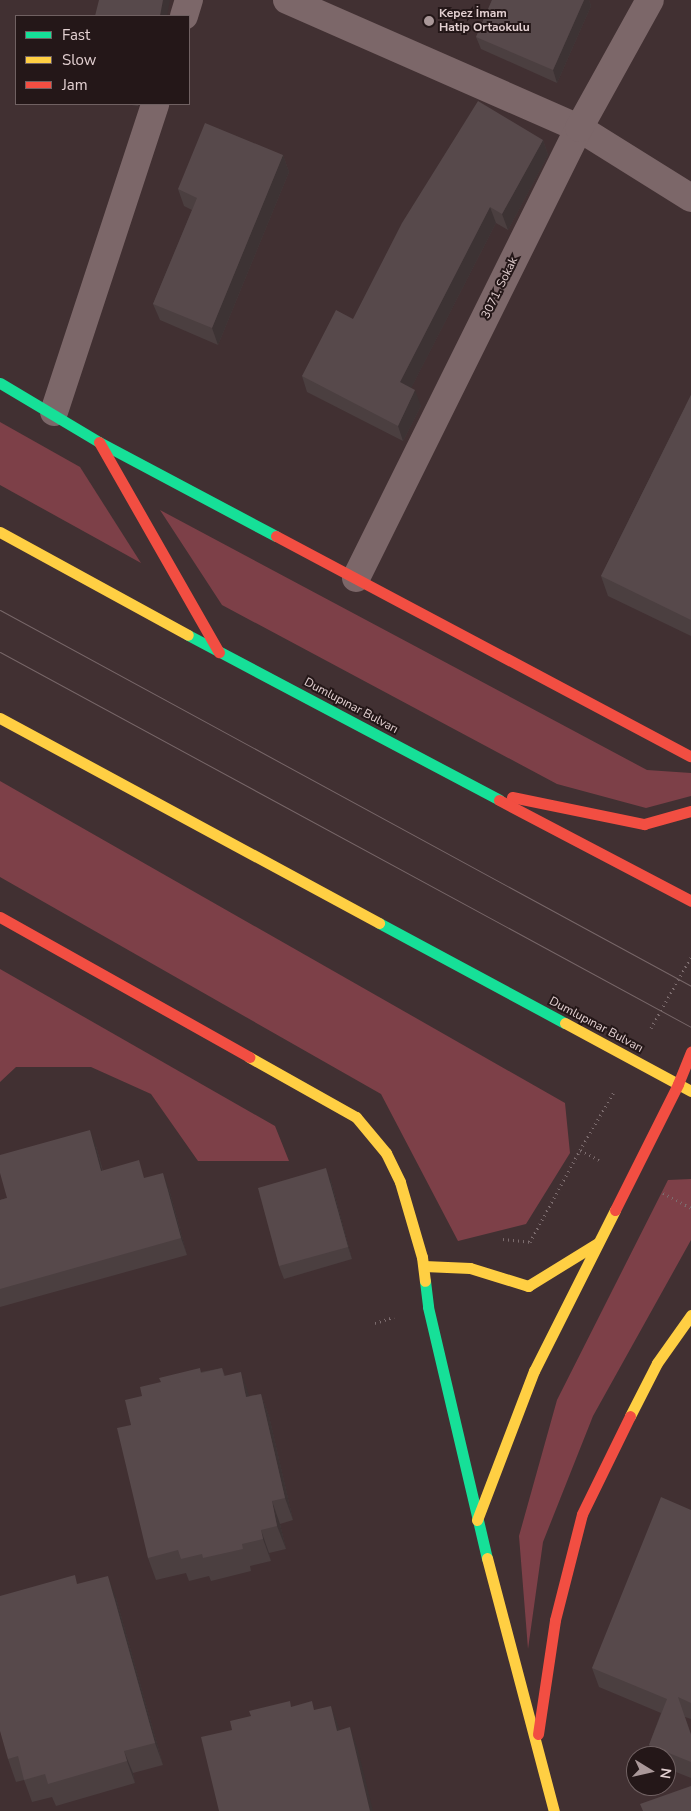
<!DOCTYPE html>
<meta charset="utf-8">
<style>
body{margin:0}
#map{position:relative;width:691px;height:1811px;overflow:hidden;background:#413032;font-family:"Nunito Sans",sans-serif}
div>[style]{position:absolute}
.green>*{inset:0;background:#7d4048}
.path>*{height:3px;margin-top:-1.5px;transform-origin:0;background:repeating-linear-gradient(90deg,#7c6c6e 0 1px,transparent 0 5px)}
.street>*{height:28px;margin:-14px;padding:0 14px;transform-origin:14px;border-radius:14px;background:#7c6769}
.fast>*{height:11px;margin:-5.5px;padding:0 5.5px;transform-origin:5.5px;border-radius:5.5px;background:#16e098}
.slow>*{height:11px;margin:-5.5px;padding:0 5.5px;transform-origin:5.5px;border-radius:5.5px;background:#ffcf43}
.jam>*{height:11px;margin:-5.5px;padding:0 5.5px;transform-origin:5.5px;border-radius:5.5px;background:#f24e42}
.tram>*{height:1px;margin:-0.5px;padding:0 0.5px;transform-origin:0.5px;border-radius:0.5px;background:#776668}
.wall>*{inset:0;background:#4b3f40}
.shaded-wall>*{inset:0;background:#3d3334}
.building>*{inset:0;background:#57494b}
.dots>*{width:14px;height:14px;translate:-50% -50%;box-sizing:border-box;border:2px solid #241718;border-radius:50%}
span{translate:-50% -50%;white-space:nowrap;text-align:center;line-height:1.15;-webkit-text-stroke:4px #241718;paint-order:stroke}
.poi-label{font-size:12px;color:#e3d0d1;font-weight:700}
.left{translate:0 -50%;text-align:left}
.street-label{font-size:12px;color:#e3d0d1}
.legend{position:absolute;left:15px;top:15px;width:175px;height:90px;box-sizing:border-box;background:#241718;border:1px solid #706162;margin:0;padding:6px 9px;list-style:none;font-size:15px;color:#e3d0d1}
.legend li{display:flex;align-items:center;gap:10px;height:25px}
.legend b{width:25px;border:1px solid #706162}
.north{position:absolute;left:626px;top:1746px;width:50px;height:50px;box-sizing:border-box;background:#241718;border:1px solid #706162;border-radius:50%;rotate:99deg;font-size:14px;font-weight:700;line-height:20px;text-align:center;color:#e3d0d1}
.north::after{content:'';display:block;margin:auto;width:18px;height:22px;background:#aa9899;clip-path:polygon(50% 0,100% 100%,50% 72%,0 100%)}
</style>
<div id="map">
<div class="green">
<i style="clip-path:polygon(0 422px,80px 467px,141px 563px,0 485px)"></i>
<i style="clip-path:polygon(160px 510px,647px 770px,691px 773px,691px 796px,646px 808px,557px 784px,222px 605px)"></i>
<i style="clip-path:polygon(0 781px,565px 1103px,570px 1153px,526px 1224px,458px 1241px,381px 1094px,0 877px)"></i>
<i style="clip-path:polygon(0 969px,275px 1126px,289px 1161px,198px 1161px,151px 1094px,91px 1067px,16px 1067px,0 1082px)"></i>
<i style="clip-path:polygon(691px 1179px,691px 1240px,593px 1416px,543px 1542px,528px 1649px,519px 1536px,557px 1400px,668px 1180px)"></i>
</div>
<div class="path">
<i style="left:651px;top:1028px;width:81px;rotate:-60.6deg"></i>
<i style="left:599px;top:1160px;width:21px;rotate:-152deg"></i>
<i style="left:580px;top:1150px;width:69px;rotate:-59.7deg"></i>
<i style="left:663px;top:1193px;width:32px;rotate:28deg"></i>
<i style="left:503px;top:1239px;width:27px;rotate:6deg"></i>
<i style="left:530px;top:1242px;width:105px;rotate:-61.5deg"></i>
<i style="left:375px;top:1323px;width:20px;rotate:-18deg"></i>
</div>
<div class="street">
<i style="left:287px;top:0;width:319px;rotate:23.7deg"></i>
<i style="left:579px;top:128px;width:132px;rotate:32deg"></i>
<i style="left:184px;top:16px;width:17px;rotate:-73deg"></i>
<i style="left:54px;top:412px;width:324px;rotate:-71.8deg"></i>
<i style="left:356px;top:578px;width:502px;rotate:-63.64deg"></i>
<i style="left:579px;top:128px;width:146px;rotate:-61deg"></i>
</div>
<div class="fast">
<i style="left:0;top:383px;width:115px;rotate:30.8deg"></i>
<i style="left:99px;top:442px;width:200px;rotate:28deg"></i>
<i style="left:188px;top:635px;width:352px;rotate:27.9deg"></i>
<i style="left:379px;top:923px;width:211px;rotate:28.3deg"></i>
<i style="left:425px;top:1281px;width:26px;rotate:83deg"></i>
<i style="left:428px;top:1307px;width:258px;rotate:76.8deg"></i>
</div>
<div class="slow">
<i style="left:0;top:532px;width:214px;rotate:28.7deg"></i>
<i style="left:0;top:718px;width:431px;rotate:28.4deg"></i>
<i style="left:565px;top:1023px;width:143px;rotate:28.4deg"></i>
<i style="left:249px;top:1057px;width:123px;rotate:29.3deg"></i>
<i style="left:356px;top:1117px;width:47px;rotate:50.2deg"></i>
<i style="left:386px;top:1153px;width:32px;rotate:64deg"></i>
<i style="left:400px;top:1182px;width:78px;rotate:73.7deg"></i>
<i style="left:422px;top:1257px;width:24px;rotate:83deg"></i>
<i style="left:424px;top:1266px;width:46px;rotate:2.5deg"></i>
<i style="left:470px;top:1268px;width:61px;rotate:17.2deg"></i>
<i style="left:528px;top:1286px;width:82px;rotate:-31.6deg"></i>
<i style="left:630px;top:1416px;width:59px;rotate:-63deg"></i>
<i style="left:657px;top:1363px;width:59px;rotate:-54.7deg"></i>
<i style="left:477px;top:1520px;width:160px;rotate:-69.1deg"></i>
<i style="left:534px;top:1371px;width:180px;rotate:-63.3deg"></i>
<i style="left:487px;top:1558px;width:262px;rotate:75.2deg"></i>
</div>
<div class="jam">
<i style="left:99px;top:442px;width:242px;rotate:60.3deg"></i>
<i style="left:276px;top:536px;width:469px;rotate:28deg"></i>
<i style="left:512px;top:797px;width:135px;rotate:11.6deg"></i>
<i style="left:644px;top:824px;width:49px;rotate:-15.5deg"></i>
<i style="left:499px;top:800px;width:217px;rotate:27.7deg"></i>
<i style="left:0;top:917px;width:286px;rotate:29.3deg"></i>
<i style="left:678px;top:1084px;width:35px;rotate:-68deg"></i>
<i style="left:615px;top:1210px;width:141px;rotate:-63.4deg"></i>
<i style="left:538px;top:1734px;width:115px;rotate:-81.5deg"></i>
<i style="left:555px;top:1620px;width:109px;rotate:-75.7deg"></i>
<i style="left:582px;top:1514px;width:109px;rotate:-63.9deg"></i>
</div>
<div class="tram">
<i style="left:0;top:610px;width:787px;rotate:28.55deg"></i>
<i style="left:0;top:652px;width:786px;rotate:28.49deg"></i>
</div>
<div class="wall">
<i style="clip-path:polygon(492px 0,589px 0,591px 6px,557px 83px,481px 49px,476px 37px)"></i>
<i style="clip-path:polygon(125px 104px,139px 104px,138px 106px)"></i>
<i style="clip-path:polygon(543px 140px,548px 155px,508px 230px,496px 223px,411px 388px,421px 406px,403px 441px,307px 392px,302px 376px,353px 319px)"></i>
<i style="clip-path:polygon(283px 155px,289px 172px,218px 345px,160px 320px,153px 304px,192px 210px,184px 206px,178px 189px)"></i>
<i style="clip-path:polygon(691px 395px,691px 636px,608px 596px,601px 576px)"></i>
<i style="clip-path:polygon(96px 1146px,103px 1171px,145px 1178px,169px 1189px,187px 1255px,0 1307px,0 1200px,7px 1198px)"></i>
<i style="clip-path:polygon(331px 1181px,352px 1259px,284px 1279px,279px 1266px)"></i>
<i style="clip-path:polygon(222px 1368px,225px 1376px,249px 1396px,261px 1394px,269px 1416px,293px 1520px,280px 1524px,286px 1549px,269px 1553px,271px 1561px,250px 1566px,251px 1571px,211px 1581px,209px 1576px,189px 1581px,186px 1573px,156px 1580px,148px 1558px,131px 1425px,142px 1396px,201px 1372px)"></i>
<i style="clip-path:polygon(691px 1510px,691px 1719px,685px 1717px,691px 1734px,691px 1778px,666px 1768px,666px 1756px,653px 1756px,649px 1745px,661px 1713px,599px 1687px,592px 1668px)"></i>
<i style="clip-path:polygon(78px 1584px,116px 1598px,163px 1765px,133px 1773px,135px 1783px,56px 1806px,52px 1797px,32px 1802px,24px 1780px,16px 1782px,8px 1759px)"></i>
</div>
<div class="shaded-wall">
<i style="clip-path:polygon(163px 0,170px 0,167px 16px,160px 16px)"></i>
<i style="clip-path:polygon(584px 0,589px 0,591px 6px,557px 83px,553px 70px)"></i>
<i style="clip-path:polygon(543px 140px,548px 155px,508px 230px,502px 214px)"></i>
<i style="clip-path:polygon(283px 155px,289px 172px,218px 345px,212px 328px)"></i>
<i style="clip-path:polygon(490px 207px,496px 223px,406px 398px,400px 382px)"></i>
<i style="clip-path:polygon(415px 390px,421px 406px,403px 441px,398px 426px)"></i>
<i style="clip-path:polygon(90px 1130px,96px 1146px,107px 1188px,101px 1171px)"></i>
<i style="clip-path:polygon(326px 1168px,331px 1181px,352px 1259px,348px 1247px)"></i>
<i style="clip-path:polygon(163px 1173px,169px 1189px,187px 1255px,181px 1238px)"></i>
<i style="clip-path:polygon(241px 1372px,249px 1395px,255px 1420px,246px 1397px)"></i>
<i style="clip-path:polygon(261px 1394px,269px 1416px,293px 1520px,285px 1498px)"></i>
<i style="clip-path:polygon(272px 1501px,280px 1524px,286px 1549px,277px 1526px)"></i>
<i style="clip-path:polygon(261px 1530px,269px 1553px,271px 1561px,263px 1539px)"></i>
<i style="clip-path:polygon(108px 1576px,116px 1598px,163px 1765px,155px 1743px)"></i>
<i style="clip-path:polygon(331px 1706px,339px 1728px,345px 1753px,337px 1731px)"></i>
<i style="clip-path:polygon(350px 1727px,358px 1750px,373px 1811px,370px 1811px)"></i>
<i style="clip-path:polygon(124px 1751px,133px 1773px,135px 1783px,127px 1761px)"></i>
</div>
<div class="building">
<i style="clip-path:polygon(99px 0,163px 0,160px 16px,95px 16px)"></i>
<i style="clip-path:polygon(492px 0,584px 0,553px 70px,476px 37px)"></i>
<i style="clip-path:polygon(478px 101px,543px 140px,502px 214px,490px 207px,400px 382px,415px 390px,398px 426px,302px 376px,336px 310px,353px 319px,402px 223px)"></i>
<i style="clip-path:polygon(205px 123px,283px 155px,212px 328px,153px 304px,197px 198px,178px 189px)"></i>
<i style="clip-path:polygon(691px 395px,691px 620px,601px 576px)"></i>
<i style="clip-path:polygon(90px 1130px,101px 1171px,139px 1160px,144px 1178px,163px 1173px,181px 1238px,0 1289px,0 1200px,7px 1198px,0 1173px,0 1155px)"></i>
<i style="clip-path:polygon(326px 1168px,348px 1247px,279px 1266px,258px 1188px)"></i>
<i style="clip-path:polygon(200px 1368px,201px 1373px,222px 1368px,224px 1376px,241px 1372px,246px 1397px,261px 1394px,285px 1498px,272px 1501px,277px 1526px,261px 1530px,263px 1539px,242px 1544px,243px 1549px,203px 1558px,202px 1554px,181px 1559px,178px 1550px,148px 1558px,117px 1428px,131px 1425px,125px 1400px,142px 1396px,140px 1387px,161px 1382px,159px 1378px)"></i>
<i style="clip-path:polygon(661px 1497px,691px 1510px,691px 1703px,678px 1697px,691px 1735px,691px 1762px,649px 1745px,667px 1699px,592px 1668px)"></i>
<i style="clip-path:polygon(75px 1575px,77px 1584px,108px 1576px,155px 1743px,124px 1751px,127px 1761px,48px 1784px,45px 1774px,24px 1780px,18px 1756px,8px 1759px,0 1731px,0 1596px)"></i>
<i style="clip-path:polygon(290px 1701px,291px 1707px,312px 1701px,314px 1710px,331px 1706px,337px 1731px,350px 1727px,370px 1811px,219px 1811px,201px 1737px,232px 1730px,230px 1721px,251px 1716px,249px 1711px)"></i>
<i style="clip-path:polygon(691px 1786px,691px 1811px,643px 1811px,640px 1804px)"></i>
</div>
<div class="dots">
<i style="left:429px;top:21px;background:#aa9899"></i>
</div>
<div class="poi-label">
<span class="left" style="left:439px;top:21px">Kepez İmam<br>Hatip Ortaokulu</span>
</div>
<div class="street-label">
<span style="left:500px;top:288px;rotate:-64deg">3071. Sokak</span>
<span style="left:351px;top:706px;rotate:28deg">Dumlupınar Bulvarı</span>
<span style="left:596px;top:1025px;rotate:28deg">Dumlupınar Bulvarı</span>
</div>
<ul class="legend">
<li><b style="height:6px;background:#16e098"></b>Fast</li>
<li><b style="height:6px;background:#ffcf43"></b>Slow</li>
<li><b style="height:6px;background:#f24e42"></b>Jam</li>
</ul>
<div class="north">N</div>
</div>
